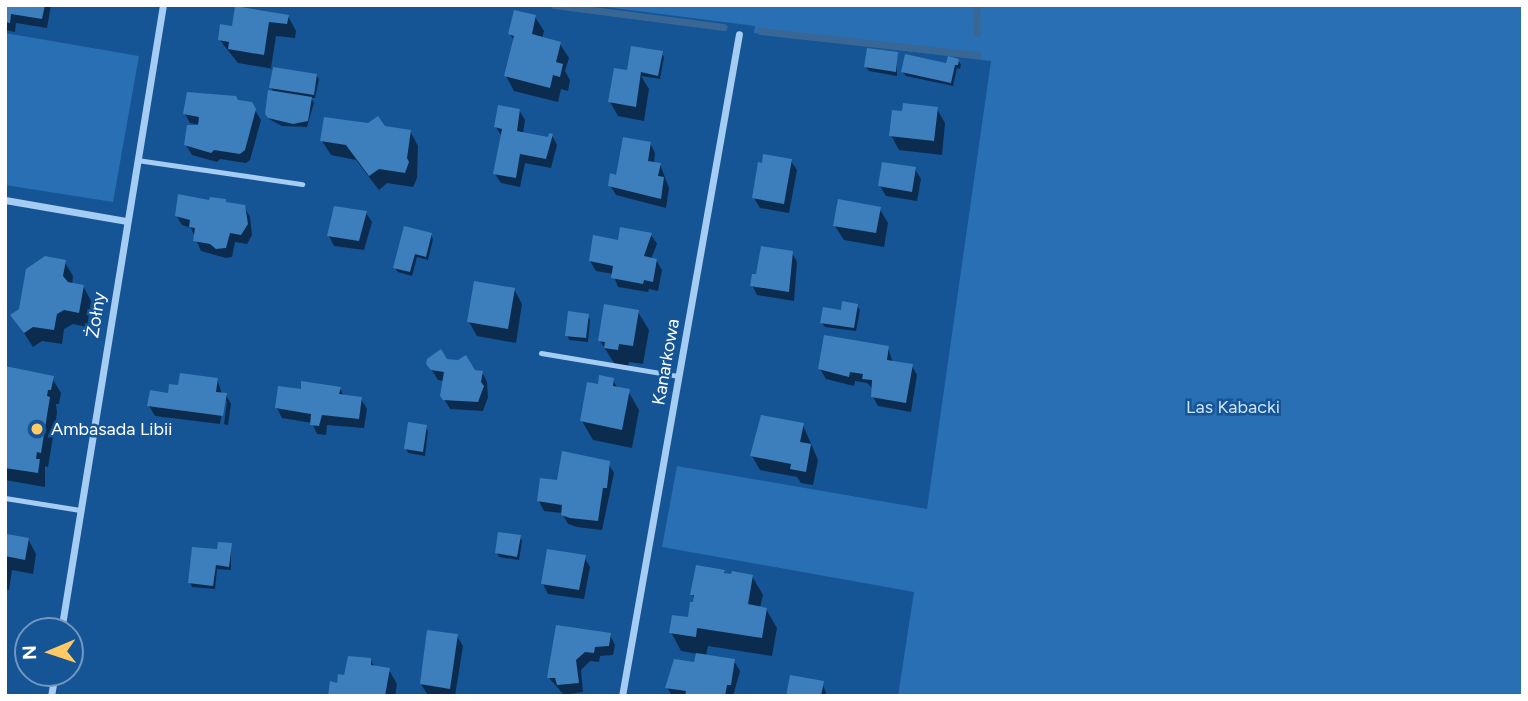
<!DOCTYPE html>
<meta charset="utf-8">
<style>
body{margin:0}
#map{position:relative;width:1528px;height:701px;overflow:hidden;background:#155495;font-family:Figtree,sans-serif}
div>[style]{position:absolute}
.green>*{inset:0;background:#286fb4}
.shadow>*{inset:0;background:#0007}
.stream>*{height:7px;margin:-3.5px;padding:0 3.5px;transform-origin:3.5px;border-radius:3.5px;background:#386695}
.building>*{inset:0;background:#3d7ebd}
.service>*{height:5px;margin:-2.5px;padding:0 2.5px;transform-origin:2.5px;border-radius:2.5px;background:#a5ccf2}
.minor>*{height:7px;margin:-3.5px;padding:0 3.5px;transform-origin:3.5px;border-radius:3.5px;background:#a5ccf2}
.dots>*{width:19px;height:19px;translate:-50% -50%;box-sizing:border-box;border:4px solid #155495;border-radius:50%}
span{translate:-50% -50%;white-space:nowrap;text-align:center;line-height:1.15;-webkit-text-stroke:5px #155495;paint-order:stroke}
.street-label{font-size:18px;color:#fff}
.park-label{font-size:18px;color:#cde5fc}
.poi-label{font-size:18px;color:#fff}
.left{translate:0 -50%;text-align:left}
.frame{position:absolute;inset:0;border:7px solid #fff;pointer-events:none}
.north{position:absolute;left:14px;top:617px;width:70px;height:70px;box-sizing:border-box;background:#155495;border:2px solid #7398bf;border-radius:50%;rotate:268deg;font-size:19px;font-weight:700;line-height:28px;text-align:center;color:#fff}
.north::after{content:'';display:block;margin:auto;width:24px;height:32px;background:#ffca66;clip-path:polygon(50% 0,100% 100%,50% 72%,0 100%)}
</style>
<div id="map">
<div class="green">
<i style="clip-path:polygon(590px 5px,1523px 5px,1523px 696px,898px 696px,914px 592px,662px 547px,677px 466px,927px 509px,991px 61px,754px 33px,755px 26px)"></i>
<i style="clip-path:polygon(5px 33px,139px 56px,113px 202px,5px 185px)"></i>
</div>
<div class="shadow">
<i style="clip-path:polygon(5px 5px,51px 5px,47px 28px,16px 23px,15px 32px,5px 30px)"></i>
<i style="clip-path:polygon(288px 16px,296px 31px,295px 38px,276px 36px,271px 68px,316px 75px,319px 79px,315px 98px,311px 98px,314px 103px,307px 127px,282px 126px,269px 119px,266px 114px,274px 93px,271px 88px,274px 69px,238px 63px,219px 39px,233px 28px)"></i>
<i style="clip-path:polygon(535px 17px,544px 31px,542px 39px,560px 44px,569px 58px,565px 71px,570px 80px,568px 91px,561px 89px,558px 102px,514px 91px,506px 76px,515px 42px,510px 34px)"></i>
<i style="clip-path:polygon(661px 53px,664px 57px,660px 79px,641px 76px,649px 89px,644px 121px,618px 116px,610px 102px,631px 72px)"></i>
<i style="clip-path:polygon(897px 54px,897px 76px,869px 71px,866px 67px)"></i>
<i style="clip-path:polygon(958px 60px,961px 65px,960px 69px,957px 68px,953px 86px,906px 76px,903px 72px)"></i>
<i style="clip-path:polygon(237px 102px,251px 104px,261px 120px,250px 160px,246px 163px,220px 159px,217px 162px,192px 155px,186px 145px,201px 125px,190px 123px,185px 114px)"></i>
<i style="clip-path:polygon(937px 109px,945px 123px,942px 155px,899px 150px,891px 135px,903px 113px)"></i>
<i style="clip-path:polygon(519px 110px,525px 120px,523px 134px,549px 139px,552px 135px,557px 145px,551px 168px,525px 163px,520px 187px,501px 183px,495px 174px,502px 137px,496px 127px)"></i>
<i style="clip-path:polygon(384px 127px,410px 131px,418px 146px,417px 178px,413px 187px,387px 183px,379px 190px,356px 160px,331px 155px,322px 141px)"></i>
<i style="clip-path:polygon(650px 143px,655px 153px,654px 163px,660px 164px,669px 188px,666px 208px,616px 195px,610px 185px)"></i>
<i style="clip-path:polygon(791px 161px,797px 170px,789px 213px,760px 208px,754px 198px)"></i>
<i style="clip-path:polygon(915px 169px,921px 179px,917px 201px,886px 196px,880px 186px)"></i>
<i style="clip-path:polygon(227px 204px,244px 207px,250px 217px,252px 235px,247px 244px,235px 242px,232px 257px,226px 258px,201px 251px,191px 228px,182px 225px,176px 215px)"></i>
<i style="clip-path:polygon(879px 208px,888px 223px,884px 247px,844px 240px,835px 226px)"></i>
<i style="clip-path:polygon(366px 213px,372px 222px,364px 250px,334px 246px,329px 236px)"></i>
<i style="clip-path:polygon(431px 234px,433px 239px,428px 260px,417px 257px,412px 276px,398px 272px,395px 268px)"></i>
<i style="clip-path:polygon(651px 235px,657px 244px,651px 259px,656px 260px,662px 270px,658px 291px,649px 289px,648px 292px,618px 287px,613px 274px,596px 271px,590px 261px)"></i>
<i style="clip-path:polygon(792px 253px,797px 262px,794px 301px,757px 295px,752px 285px)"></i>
<i style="clip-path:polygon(64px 261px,73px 276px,72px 285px,83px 286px,91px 301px,87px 327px,73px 324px,64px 329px,62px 344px,42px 341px,33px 347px,13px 316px)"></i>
<i style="clip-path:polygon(514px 289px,522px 304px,516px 343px,477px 336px,469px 322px)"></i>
<i style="clip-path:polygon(857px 306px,860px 310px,856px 331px,825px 327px,822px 323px)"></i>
<i style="clip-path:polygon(638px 312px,649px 330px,643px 364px,629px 362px,628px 368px,616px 366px,600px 341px)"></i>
<i style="clip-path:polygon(588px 315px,590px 320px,588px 342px,569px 340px,567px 335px)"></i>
<i style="clip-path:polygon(888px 348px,893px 363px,912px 366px,917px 375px,911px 412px,878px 406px,873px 397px,873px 389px,867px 383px,855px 381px,854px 386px,826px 379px,820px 369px)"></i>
<i style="clip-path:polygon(446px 360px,482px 372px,487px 382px,488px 397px,483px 411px,450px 409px,442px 395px,444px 381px,438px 380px,428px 364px)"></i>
<i style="clip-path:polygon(5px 370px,52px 378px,61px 393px,59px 404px,56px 404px,57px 413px,48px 467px,45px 466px,45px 487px,5px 480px)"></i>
<i style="clip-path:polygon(217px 379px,222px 394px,226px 395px,231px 404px,228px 425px,224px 424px,227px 401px,224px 401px,220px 424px,155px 416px,149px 406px,169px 395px)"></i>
<i style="clip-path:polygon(613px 380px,618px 389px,628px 391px,639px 410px,632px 448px,593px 440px,582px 421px,599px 386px)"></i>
<i style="clip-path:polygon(340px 388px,344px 397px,361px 399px,367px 409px,364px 428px,327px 425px,326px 435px,317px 434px,312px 423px,282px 418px,277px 408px,302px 391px)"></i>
<i style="clip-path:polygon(803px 425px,818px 460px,813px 485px,801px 483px,797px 477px,760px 470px,752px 456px)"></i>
<i style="clip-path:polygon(426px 427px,428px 431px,425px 456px,408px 453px,406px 449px)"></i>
<i style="clip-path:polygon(608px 463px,614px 473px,602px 530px,577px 527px,568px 524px,562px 513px,544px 511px,539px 501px,559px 482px)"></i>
<i style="clip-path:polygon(5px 537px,28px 539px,36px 554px,33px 574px,12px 570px,9px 590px,5px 589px)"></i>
<i style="clip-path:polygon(519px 537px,522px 541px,519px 560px,499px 557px,497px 553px)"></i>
<i style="clip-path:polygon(231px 545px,231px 570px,217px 569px,215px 589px,192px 587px,190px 582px,218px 551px)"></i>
<i style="clip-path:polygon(584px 557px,590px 567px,584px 599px,548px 594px,543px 584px)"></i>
<i style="clip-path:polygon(724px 571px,726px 575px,752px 576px,763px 595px,760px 608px,766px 609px,777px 628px,772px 656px,708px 646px,706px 656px,734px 661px,740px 671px,733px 696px,672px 696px,667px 687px,696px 664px,698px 654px,681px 651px,671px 632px,689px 619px,695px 599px,692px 594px)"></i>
<i style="clip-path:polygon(557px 627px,610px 635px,615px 645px,613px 655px,600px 656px,599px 662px,590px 661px,581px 670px,583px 692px,564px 695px,549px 678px)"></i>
<i style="clip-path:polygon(457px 636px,463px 646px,455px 696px,427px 694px,421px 684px)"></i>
<i style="clip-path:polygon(370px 659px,375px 667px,389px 670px,397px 684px,395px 696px,330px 696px,345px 677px)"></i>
<i style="clip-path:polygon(822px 682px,827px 696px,788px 696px)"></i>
</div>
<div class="stream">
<i style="left:554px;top:5px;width:171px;rotate:7.4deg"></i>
<i style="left:976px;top:5px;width:28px;rotate:88deg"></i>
<i style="left:760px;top:31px;width:219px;rotate:6.3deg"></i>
</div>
<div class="building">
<i style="clip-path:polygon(5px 5px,45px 5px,42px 19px,11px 14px,10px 23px,5px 22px)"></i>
<i style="clip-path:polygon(235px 6px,289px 15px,287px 24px,269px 22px,264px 55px,228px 49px,229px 42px,218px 40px,220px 24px,232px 26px)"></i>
<i style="clip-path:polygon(514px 10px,536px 15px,532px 34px,561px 42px,556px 62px,563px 64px,560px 77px,553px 75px,550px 88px,504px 76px,514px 36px,508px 34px)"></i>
<i style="clip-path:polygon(631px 46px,663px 51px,658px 76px,641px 72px,636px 107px,608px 102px,614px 68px,627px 70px)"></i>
<i style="clip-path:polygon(867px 48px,898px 52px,896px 72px,864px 67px)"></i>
<i style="clip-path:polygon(905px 54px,946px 63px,948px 56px,959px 59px,958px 65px,955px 65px,951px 83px,901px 72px)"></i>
<i style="clip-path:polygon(273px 67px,317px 74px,314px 95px,269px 88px)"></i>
<i style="clip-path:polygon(268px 90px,312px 97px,308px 121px,293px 124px,268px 118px,265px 114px)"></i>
<i style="clip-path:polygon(187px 92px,236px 96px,238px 100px,252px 102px,256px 109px,245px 150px,240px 154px,214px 150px,211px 153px,184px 145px,187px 125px,198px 125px,199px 117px,183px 114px)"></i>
<i style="clip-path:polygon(903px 103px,938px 107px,934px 141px,889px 136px,892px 110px,902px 111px)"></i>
<i style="clip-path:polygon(498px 105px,520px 109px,517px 131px,548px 137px,549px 133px,553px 134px,546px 159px,520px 154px,516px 178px,493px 174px,502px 129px,494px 127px)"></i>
<i style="clip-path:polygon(378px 116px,385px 126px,411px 130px,407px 158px,409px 162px,405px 173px,379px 169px,369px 176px,346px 145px,320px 141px,324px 117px,368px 123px)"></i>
<i style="clip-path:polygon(623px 137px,651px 142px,648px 161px,661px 163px,658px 176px,664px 177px,661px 199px,608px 186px,610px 173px,616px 175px)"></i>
<i style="clip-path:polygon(763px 154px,792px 159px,784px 204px,752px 198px,758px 162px,762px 163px)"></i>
<i style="clip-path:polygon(882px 162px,916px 167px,912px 192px,878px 186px)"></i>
<i style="clip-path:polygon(178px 194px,209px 200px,210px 197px,226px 199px,226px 202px,245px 205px,248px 224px,241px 235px,230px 233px,226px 248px,216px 249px,210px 244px,193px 241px,195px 228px,189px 227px,190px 220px,175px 216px)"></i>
<i style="clip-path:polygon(838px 199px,881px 207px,876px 233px,833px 226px)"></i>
<i style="clip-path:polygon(334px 206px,367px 211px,359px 241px,327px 236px)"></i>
<i style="clip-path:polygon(404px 226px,432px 233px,426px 257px,415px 254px,410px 272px,393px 268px)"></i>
<i style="clip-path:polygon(620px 227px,652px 233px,644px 256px,657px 259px,653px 282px,644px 280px,643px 284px,611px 278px,613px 266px,589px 261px,593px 235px,618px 240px)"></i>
<i style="clip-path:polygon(761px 246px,793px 251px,789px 292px,750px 286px,752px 274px,756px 274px)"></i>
<i style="clip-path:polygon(45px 256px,66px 260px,63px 276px,68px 282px,84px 285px,79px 313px,64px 310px,57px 314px,54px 330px,33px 327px,24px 333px,10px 315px,19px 309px,26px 269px)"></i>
<i style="clip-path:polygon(474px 281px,515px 288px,508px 329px,467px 322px)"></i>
<i style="clip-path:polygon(842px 301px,858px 304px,854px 328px,820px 323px,823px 307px,841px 310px)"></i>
<i style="clip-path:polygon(604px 304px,639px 310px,633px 346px,619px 344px,618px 350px,604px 348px,605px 342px,598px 341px)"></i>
<i style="clip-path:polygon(568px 311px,589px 314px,586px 338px,565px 336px)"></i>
<i style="clip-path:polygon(824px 335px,889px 346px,887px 360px,913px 364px,906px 403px,871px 397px,872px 380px,862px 379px,863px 374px,850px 372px,849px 377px,818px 369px)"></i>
<i style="clip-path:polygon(441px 349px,447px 359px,458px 360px,466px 355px,475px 370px,483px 371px,481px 382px,484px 386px,478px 402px,443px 400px,440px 396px,444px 372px,431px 370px,426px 364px,427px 359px)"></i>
<i style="clip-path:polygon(5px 366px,54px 376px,51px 390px,48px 390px,47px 396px,50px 397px,41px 453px,37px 452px,36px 459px,40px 459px,38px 473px,5px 468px)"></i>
<i style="clip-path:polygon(180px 373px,218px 378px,216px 392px,227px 393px,223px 416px,147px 406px,150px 390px,168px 393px,169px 384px,178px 385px)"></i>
<i style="clip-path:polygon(599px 375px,614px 378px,613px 386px,630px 389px,622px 430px,580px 421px,587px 382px,598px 384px)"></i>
<i style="clip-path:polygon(301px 381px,341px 387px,339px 394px,362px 397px,359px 419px,322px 415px,319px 426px,310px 425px,311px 414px,275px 408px,278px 386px,301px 389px)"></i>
<i style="clip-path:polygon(761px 415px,804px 423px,800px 442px,811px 444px,806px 472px,790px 469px,791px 464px,750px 456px)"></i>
<i style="clip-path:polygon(408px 422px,427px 425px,423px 452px,404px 449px)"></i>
<i style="clip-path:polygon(562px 451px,610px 461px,607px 488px,603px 488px,598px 521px,570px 518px,561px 515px,562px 505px,537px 501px,540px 478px,557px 480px)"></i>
<i style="clip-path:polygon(498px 532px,521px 535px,517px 557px,495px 553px)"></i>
<i style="clip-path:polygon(7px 534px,29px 538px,25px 560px,5px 556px)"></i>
<i style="clip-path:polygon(218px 542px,232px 543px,229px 567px,216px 565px,213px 586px,188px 583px,192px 547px,217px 549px)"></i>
<i style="clip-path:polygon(547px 549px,586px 555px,579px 590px,541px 584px)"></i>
<i style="clip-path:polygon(696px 565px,725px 570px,724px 573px,731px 574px,732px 571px,753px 575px,748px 604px,767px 608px,762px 638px,697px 628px,696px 637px,669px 633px,672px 615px,688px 617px,690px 602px,693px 602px,694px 595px,690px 595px)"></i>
<i style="clip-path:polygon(556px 625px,611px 633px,609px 646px,595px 647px,594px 653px,585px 652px,576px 660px,579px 683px,557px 685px,555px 678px,547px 678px)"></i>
<i style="clip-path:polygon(427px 630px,458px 634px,450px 689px,420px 684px)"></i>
<i style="clip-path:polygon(696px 653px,735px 659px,731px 685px,727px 685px,725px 696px,685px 696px,686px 691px,665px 688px,674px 659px,694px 662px)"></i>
<i style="clip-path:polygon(348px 656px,371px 658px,371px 665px,390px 668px,385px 696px,328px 696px,330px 681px,337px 683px,338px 674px,344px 675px)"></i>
<i style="clip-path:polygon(790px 675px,824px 681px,821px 696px,786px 696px)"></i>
</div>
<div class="service">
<i style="left:137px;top:160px;width:167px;rotate:8.3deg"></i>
<i style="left:541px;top:353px;width:140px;rotate:9.5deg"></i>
<i style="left:5px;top:498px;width:76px;rotate:9.1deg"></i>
</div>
<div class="minor">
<i style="left:5px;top:200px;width:124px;rotate:9.8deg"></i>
<i style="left:61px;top:631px;width:634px;rotate:-80.75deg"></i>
<i style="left:51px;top:696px;width:23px;rotate:-80deg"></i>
<i style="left:622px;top:696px;width:672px;rotate:-79.98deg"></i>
</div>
<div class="dots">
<i style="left:37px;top:429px;background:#ffca66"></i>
</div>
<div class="street-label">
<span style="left:96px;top:315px;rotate:-81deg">Żołny</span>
<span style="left:666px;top:362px;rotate:-80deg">Kanarkowa</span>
</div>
<div class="park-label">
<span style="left:1233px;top:407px">Las Kabacki</span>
</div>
<div class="poi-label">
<span class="left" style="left:51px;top:429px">Ambasada Libii</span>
</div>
<div class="frame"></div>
<div class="north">N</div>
</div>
